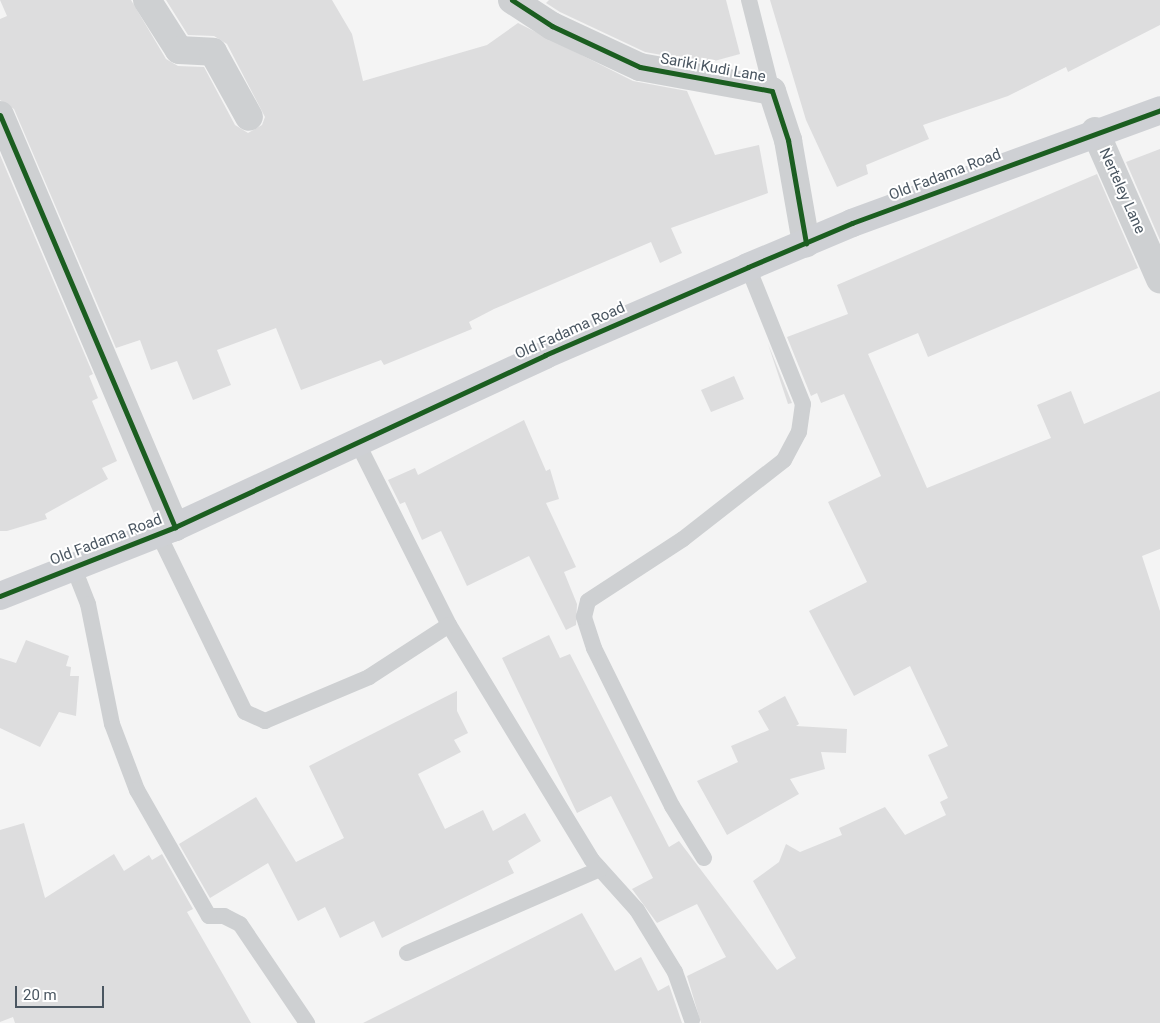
<!DOCTYPE html>
<style>
body{margin:0}
#map{position:relative;width:1160px;height:1023px;overflow:hidden;background:#f4f4f4;font-family:Roboto,sans-serif}
div>[style]{position:absolute}
.building>*{inset:0;background:#ddddde}
.lane>*{height:16px;margin:-8px;padding:0 8px;transform-origin:8px;border-radius:8px;background:#ced0d2}
.street>*{height:28px;margin:-14px;padding:0 14px;transform-origin:14px;border-radius:14px;background:#ced0d2}
.secondary>*{height:28px;margin:-14px;padding:0 14px;transform-origin:14px;border-radius:14px;background:#ced0d4}
.cycleway>*{height:5px;margin:-2.5px;padding:0 2.5px;transform-origin:2.5px;border-radius:2.5px;background:#1b5e20}
span{translate:-50% -50%;white-space:nowrap;text-align:center;line-height:1.15;-webkit-text-stroke:4px #fff;paint-order:stroke}
.street-label{font-size:15px;color:#4a5661}
.scale{position:absolute;left:15px;top:986px;width:89px;height:22px;box-sizing:border-box;border:2px solid #4a5661;border-top:0;padding-left:6px;font-size:15px;line-height:18px;white-space:nowrap;color:#4a5661;-webkit-text-stroke:4px #fff;paint-order:stroke}
</style>
<div id="map">
<div class="building">
<i style="clip-path:polygon(0 0,131px 0,166px 59px,178px 66px,204px 67px,235px 125px,248px 133px,262px 125px,265px 117px,227px 44px,214px 36px,188px 35px,166px 0,332px 0,352px 34px,363px 81px,487px 45px,518px 23px,633px 81px,687px 91px,715px 155px,759px 145px,768px 193px,671px 228px,682px 253px,660px 263px,651px 242px,494px 309px,469px 322px,472px 329px,384px 365px,381px 360px,301px 390px,276px 328px,217px 350px,231px 385px,193px 400px,177px 361px,151px 370px,140px 340px,116px 348px,14px 109px,0 100px,0 19px,7px 16px)"></i>
<i style="clip-path:polygon(549px 0,726px 0,740px 54px,707px 63px,645px 52px,560px 12px,546px 3px)"></i>
<i style="clip-path:polygon(770px 0,1160px 0,1160px 25px,1068px 72px,1066px 67px,1008px 96px,923px 125px,929px 139px,866px 165px,868px 174px,837px 187px,806px 120px)"></i>
<i style="clip-path:polygon(1160px 149px,1160px 240px,1126px 162px)"></i>
<i style="clip-path:polygon(0 155px,93px 374px,89px 376px,98px 398px,92px 401px,117px 461px,102px 468px,108px 479px,45px 514px,47px 519px,7px 531px,0 531px)"></i>
<i style="clip-path:polygon(1097px 174px,1138px 268px,928px 357px,918px 333px,868px 354px,927px 488px,1051px 438px,1037px 405px,1071px 391px,1084px 424px,1160px 391px,1160px 549px,1142px 556px,1160px 611px,1160px 1023px,701px 1023px,687px 976px,726px 957px,697px 904px,657px 923px,632px 889px,653px 878px,611px 796px,577px 813px,502px 658px,549px 635px,560px 658px,570px 654px,669px 847px,679px 841px,777px 970px,796px 958px,753px 881px,779px 862px,786px 844px,800px 852px,842px 835px,839px 828px,885px 807px,905px 835px,946px 815px,940px 802px,948px 798px,928px 755px,948px 746px,910px 666px,854px 696px,809px 611px,867px 582px,828px 502px,881px 476px,844px 394px,821px 403px,817px 393px,811px 396px,787px 337px,848px 314px,837px 285px)"></i>
<i style="clip-path:polygon(768px 344px,792px 403px,788px 404px)"></i>
<i style="clip-path:polygon(734px 376px,744px 399px,711px 412px,701px 390px)"></i>
<i style="clip-path:polygon(524px 420px,546px 471px,550px 469px,559px 499px,546px 503px,576px 567px,564px 572px,577px 604px,576px 625px,566px 630px,529px 556px,467px 586px,441px 531px,422px 540px,405px 502px,400px 504px,388px 480px,415px 468px,418px 475px)"></i>
<i style="clip-path:polygon(26px 640px,69px 656px,66px 666px,71px 667px,70px 676px,79px 676px,76px 716px,59px 712px,40px 747px,0 728px,0 658px,16px 663px)"></i>
<i style="clip-path:polygon(457px 691px,457px 711px,468px 733px,454px 740px,461px 752px,418px 774px,445px 829px,483px 810px,493px 831px,525px 813px,541px 841px,508px 861px,514px 873px,382px 938px,374px 921px,340px 938px,325px 907px,298px 921px,268px 863px,210px 898px,179px 844px,256px 797px,296px 862px,344px 838px,309px 766px)"></i>
<i style="clip-path:polygon(785px 696px,799px 724px,796px 726px,847px 729px,846px 753px,821px 752px,825px 769px,790px 779px,799px 794px,727px 835px,697px 781px,738px 762px,731px 746px,769px 730px,758px 711px)"></i>
<i style="clip-path:polygon(24px 823px,45px 898px,114px 854px,124px 871px,149px 855px,152px 860px,162px 854px,193px 909px,187px 912px,251px 1023px,15px 1023px,13px 1017px,0 1022px,0 830px)"></i>
<i style="clip-path:polygon(582px 913px,615px 971px,641px 957px,658px 991px,669px 985px,682px 1023px,363px 1023px)"></i>
</div>
<div class="lane">
<i style="left:749px;top:0;width:94px;rotate:75.8deg"></i>
<i style="left:358px;top:444px;width:203px;rotate:63.3deg"></i>
<i style="left:449px;top:625px;width:275px;rotate:58.7deg"></i>
<i style="left:592px;top:860px;width:67px;rotate:48deg"></i>
<i style="left:637px;top:910px;width:73px;rotate:58.5deg"></i>
<i style="left:675px;top:972px;width:51px;rotate:70.5deg"></i>
<i style="left:158px;top:533px;width:199px;rotate:64.1deg"></i>
<i style="left:245px;top:712px;width:22px;rotate:24deg"></i>
<i style="left:265px;top:721px;width:113px;rotate:-22.9deg"></i>
<i style="left:369px;top:677px;width:95px;rotate:-33deg"></i>
<i style="left:73px;top:566px;width:41px;rotate:68.5deg"></i>
<i style="left:88px;top:604px;width:122px;rotate:78.7deg"></i>
<i style="left:112px;top:724px;width:71px;rotate:69.3deg"></i>
<i style="left:137px;top:790px;width:145px;rotate:60.3deg"></i>
<i style="left:209px;top:916px;width:15px"></i>
<i style="left:224px;top:916px;width:18px;rotate:27deg"></i>
<i style="left:240px;top:924px;width:120px;rotate:55.9deg"></i>
<i style="left:704px;top:858px;width:61px;rotate:-121.6deg"></i>
<i style="left:672px;top:806px;width:176px;rotate:-116.3deg"></i>
<i style="left:594px;top:648px;width:33px;rotate:-108deg"></i>
<i style="left:584px;top:617px;width:16px;rotate:-76deg"></i>
<i style="left:588px;top:601px;width:113px;rotate:-33.1deg"></i>
<i style="left:683px;top:539px;width:128px;rotate:-38deg"></i>
<i style="left:784px;top:460px;width:32px;rotate:-62deg"></i>
<i style="left:799px;top:432px;width:28px;rotate:-82deg"></i>
<i style="left:803px;top:404px;width:148px;rotate:-111.9deg"></i>
<i style="left:407px;top:953px;width:210px;rotate:-23.5deg"></i>
</div>
<div class="street">
<i style="left:147px;top:0;width:59px;rotate:57.4deg"></i>
<i style="left:179px;top:50px;width:34px;rotate:3deg"></i>
<i style="left:213px;top:52px;width:74px;rotate:61deg"></i>
<i style="left:512px;top:0;width:48px;rotate:33deg"></i>
<i style="left:552px;top:26px;width:97px;rotate:25deg"></i>
<i style="left:640px;top:67px;width:134px;rotate:10.3deg"></i>
<i style="left:772px;top:91px;width:52px;rotate:71.9deg"></i>
<i style="left:788px;top:140px;width:105px;rotate:80.1deg"></i>
<i style="left:0;top:115px;width:448px;rotate:67deg"></i>
<i style="left:1095px;top:131px;width:162px;rotate:66.3deg"></i>
</div>
<div class="secondary">
<i style="left:0;top:596px;width:188px;rotate:-21.5deg"></i>
<i style="left:175px;top:527px;width:408px;rotate:-24.9deg"></i>
<i style="left:545px;top:355px;width:221px;rotate:-23.4deg"></i>
<i style="left:748px;top:267px;width:113px;rotate:-22.9deg"></i>
<i style="left:852px;top:223px;width:328px;rotate:-20.1deg"></i>
</div>
<div class="cycleway">
<i style="left:512px;top:0;width:48px;rotate:33deg"></i>
<i style="left:552px;top:26px;width:97px;rotate:25deg"></i>
<i style="left:640px;top:67px;width:134px;rotate:10.3deg"></i>
<i style="left:772px;top:91px;width:52px;rotate:71.9deg"></i>
<i style="left:788px;top:140px;width:105px;rotate:80.1deg"></i>
<i style="left:0;top:115px;width:448px;rotate:67deg"></i>
<i style="left:0;top:596px;width:188px;rotate:-21.5deg"></i>
<i style="left:175px;top:527px;width:408px;rotate:-24.9deg"></i>
<i style="left:545px;top:355px;width:221px;rotate:-23.4deg"></i>
<i style="left:748px;top:267px;width:113px;rotate:-22.9deg"></i>
<i style="left:852px;top:223px;width:328px;rotate:-20.1deg"></i>
</div>
<div class="street-label">
<span style="left:713px;top:68px;rotate:10deg">Sariki Kudi Lane</span>
<span style="left:945px;top:175px;rotate:-21deg">Old Fadama Road</span>
<span style="left:1122px;top:191px;rotate:66deg">Nerteley Lane</span>
<span style="left:570px;top:331px;rotate:-24deg">Old Fadama Road</span>
<span style="left:106px;top:540px;rotate:-21deg">Old Fadama Road</span>
</div>
<div class="scale">20 m</div>
</div>
